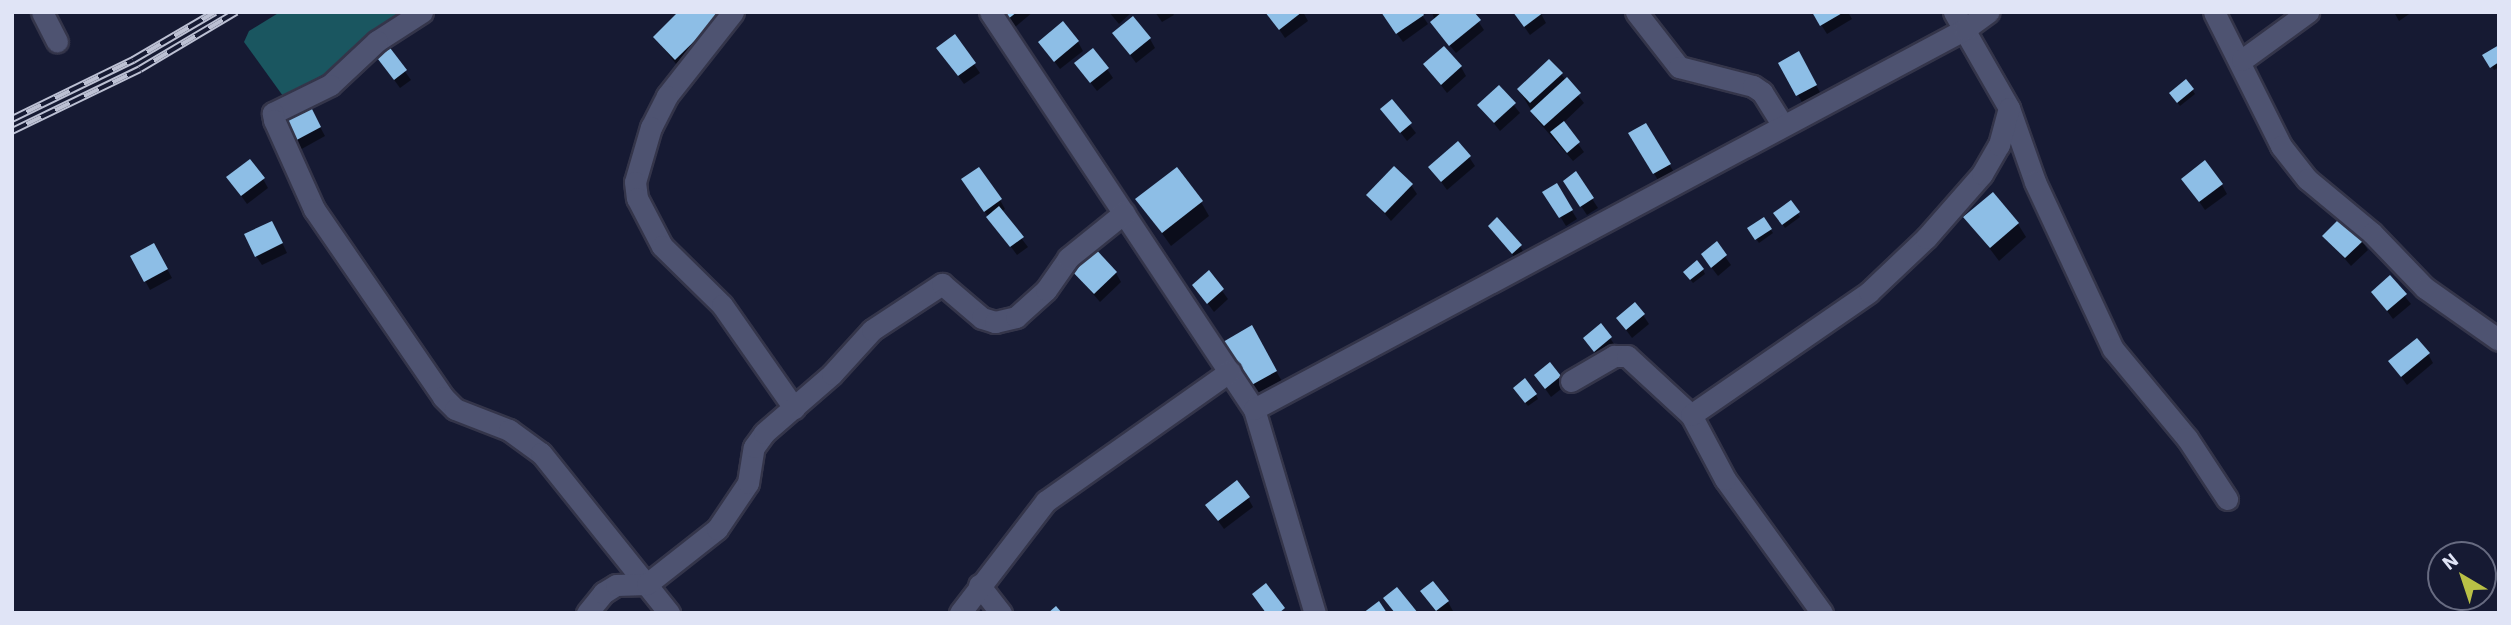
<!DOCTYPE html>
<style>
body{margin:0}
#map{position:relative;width:2511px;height:625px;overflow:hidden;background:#161a33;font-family:"IBM Plex Sans",sans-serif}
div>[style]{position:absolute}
.water>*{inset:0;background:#1a5660}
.shadow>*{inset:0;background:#0007}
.building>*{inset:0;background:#8dbee6}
.roads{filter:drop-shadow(2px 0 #34354a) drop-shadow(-2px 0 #34354a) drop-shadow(0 2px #34354a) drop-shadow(0 -2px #34354a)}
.minor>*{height:21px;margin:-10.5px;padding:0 10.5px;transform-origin:10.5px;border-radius:10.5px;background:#4e5371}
.rail>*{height:8px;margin-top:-4px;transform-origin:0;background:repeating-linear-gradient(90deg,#161a33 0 16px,#bcc0d3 0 32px);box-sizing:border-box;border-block:2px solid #bcc0d3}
span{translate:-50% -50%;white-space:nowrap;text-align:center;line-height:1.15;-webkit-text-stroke:7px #161a33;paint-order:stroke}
.frame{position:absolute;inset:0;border:14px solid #e0e4f6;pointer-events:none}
.north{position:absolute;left:2427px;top:541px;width:70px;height:70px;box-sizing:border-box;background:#161a33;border:2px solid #676b81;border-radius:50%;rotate:321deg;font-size:19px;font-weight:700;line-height:28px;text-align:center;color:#e0e4f6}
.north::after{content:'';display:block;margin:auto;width:24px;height:32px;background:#b9c046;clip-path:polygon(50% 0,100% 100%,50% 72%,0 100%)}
</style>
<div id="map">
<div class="water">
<i style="clip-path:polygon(280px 12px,412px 12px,347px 62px,283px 96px,244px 42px,249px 31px)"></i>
</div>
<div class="shadow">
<i style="clip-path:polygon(1003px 12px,1033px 12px,1015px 27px)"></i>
<i style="clip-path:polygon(1109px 12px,1132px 12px,1119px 24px)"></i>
<i style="clip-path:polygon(1155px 12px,1172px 12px,1174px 15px,1162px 22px)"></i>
<i style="clip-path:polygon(1267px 12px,1303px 12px,1308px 21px,1285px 38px)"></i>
<i style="clip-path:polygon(1420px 12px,1428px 24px,1403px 42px,1387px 20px)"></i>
<i style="clip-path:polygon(1432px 12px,1472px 12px,1484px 30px,1456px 53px,1438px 31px)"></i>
<i style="clip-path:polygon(1514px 12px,1540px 12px,1546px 23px,1530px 35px)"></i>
<i style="clip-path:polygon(1813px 12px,1848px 12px,1852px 19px,1827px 34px)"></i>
<i style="clip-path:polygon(2394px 12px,2412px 12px,2399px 21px)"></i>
<i style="clip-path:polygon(717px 18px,683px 73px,655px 37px)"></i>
<i style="clip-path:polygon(1114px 33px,1150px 39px,1155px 48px,1136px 63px)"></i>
<i style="clip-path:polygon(954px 36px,980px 73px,964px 84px,944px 57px)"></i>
<i style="clip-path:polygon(384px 42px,411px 80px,400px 88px,379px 59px)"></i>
<i style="clip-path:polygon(1040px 42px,1078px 42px,1083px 51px,1060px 69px)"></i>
<i style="clip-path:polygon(2499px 47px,2499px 67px,2494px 70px,2485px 55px)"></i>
<i style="clip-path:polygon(1798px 53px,1821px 94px,1803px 104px,1780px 63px)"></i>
<i style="clip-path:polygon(1425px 65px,1461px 67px,1466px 76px,1447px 93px)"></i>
<i style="clip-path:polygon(1107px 69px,1113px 78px,1097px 91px,1082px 72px)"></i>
<i style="clip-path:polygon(1561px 74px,1584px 103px,1563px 123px,1584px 152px,1573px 161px,1537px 120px,1519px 90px)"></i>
<i style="clip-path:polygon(2186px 81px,2195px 94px,2180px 106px,2173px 97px)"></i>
<i style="clip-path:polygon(1499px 87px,1520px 113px,1500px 131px,1479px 105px)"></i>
<i style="clip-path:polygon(1392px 102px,1416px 133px,1407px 141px,1383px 110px)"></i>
<i style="clip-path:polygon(307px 103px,325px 136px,298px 151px,280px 117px)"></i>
<i style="clip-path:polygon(1646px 125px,1675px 174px,1659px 182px,1631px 134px)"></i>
<i style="clip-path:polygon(1469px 157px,1475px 166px,1447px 190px,1431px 168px)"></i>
<i style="clip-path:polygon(1576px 174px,1598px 208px,1587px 215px,1570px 190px)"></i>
<i style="clip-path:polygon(263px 179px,268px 188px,247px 204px,234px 186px)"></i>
<i style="clip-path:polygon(2183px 179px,2222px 185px,2227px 194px,2205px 210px)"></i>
<i style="clip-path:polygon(1411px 185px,1417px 194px,1391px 221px,1369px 195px)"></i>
<i style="clip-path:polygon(1556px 185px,1577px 219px,1566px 226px,1545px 192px)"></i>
<i style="clip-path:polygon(968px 189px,1000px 200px,1005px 209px,1001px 212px,1028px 247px,1017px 255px)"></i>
<i style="clip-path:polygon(1138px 200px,1201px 202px,1209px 216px,1171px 246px)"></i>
<i style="clip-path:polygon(1791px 203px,1800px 217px,1785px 228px,1776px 213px)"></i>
<i style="clip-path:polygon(1966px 217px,2018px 224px,2026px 237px,1999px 261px)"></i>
<i style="clip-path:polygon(1763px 219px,1773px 233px,1759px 243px,1749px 229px)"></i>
<i style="clip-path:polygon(1490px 226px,1520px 246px,1525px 255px,1518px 262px)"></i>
<i style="clip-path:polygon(277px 232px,287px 253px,262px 265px,256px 256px)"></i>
<i style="clip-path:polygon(2325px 236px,2362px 241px,2368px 250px,2351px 266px)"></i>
<i style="clip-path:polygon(1716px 244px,1731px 265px,1718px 276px,1708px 263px)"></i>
<i style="clip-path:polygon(154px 245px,172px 278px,150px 290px,132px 256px)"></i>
<i style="clip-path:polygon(1069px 266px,1116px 273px,1121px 282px,1100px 302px)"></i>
<i style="clip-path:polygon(1703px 270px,1705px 274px,1693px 283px,1687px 276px)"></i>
<i style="clip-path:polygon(1209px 273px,1228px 299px,1214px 312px,1194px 285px)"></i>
<i style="clip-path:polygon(2390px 278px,2411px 304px,2393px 319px,2373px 292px)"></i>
<i style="clip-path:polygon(1643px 315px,1649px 324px,1632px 338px,1618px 319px)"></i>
<i style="clip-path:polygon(1252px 328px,1284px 385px,1257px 400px,1225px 342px)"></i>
<i style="clip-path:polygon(1610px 338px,1616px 347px,1600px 360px,1591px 347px)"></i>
<i style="clip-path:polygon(2428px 354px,2433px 363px,2407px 385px,2390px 362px)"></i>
<i style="clip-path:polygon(1550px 365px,1565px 386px,1551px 397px,1536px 376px)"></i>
<i style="clip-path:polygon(1517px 392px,1536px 395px,1538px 399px,1528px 406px)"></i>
<i style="clip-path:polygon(1248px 498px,1253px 507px,1224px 529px,1213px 514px)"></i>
<i style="clip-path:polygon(1422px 592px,1448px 602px,1453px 611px,1437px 613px)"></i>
</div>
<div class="building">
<i style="clip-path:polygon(678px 12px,714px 12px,719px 17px,675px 60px,653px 37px)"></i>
<i style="clip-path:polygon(1003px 12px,1017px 12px,1008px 19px)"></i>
<i style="clip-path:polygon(1265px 12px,1302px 12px,1279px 30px)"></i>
<i style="clip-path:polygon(1381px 12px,1422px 12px,1424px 15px,1396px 34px)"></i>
<i style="clip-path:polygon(1442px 12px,1474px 12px,1481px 20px,1449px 46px,1430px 22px)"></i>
<i style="clip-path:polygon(1513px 12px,1544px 12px,1524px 27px)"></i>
<i style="clip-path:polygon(1812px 12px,1844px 12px,1820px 26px)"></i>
<i style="clip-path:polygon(1133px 16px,1151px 38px,1130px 55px,1112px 33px)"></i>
<i style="clip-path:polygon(1063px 21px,1079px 41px,1054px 62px,1038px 42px)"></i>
<i style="clip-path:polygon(955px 34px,976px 63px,958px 76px,936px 48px)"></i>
<i style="clip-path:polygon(384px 40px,407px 70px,394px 80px,371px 50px)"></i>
<i style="clip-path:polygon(2499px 45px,2499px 62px,2490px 68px,2482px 55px)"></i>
<i style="clip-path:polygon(1444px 46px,1462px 66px,1441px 85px,1423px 64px)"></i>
<i style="clip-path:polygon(1093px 48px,1109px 68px,1090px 83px,1074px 63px)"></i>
<i style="clip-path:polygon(1799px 51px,1817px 85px,1796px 96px,1778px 63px)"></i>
<i style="clip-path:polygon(1549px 59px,1563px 73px,1530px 103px,1517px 89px)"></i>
<i style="clip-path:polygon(1567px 77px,1581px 93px,1544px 126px,1530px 111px)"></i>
<i style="clip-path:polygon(2186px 79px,2194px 89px,2177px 103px,2169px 93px)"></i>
<i style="clip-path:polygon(1499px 85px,1516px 103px,1494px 123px,1477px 105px)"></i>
<i style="clip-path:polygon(1392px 99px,1412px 123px,1400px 133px,1380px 109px)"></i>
<i style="clip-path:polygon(308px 101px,321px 127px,291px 143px,277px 117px)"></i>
<i style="clip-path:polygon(1564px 121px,1580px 142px,1567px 153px,1550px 132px)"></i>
<i style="clip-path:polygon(1646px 123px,1671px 164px,1653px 174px,1628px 133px)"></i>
<i style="clip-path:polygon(1458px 141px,1471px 156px,1441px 182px,1428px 167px)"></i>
<i style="clip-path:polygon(250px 159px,265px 178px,241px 196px,226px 177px)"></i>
<i style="clip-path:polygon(2205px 160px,2223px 184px,2199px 202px,2181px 179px)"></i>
<i style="clip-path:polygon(1394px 166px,1413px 184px,1385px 213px,1366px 195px)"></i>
<i style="clip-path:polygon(979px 167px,1002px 199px,984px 212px,961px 179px)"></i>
<i style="clip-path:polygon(1177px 167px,1203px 201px,1162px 233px,1135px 199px)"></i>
<i style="clip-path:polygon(1576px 171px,1594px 198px,1580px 207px,1563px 181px)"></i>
<i style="clip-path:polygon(1557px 183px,1573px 210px,1559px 218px,1542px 192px)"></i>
<i style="clip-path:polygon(1993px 192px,2019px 223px,1990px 248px,1963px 217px)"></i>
<i style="clip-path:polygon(1791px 200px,1800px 212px,1782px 225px,1773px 213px)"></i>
<i style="clip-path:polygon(999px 206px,1024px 237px,1010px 247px,986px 217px)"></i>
<i style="clip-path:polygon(1497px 217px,1522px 245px,1512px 254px,1488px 226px)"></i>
<i style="clip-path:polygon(1764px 217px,1772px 229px,1755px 240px,1747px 228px)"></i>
<i style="clip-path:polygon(2341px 217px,2364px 240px,2345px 258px,2322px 236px)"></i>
<i style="clip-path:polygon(272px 221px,283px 243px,255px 257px,244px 234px)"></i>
<i style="clip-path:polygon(1717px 241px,1727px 255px,1711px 268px,1701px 254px)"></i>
<i style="clip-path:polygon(154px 243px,168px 269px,144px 282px,130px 256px)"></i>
<i style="clip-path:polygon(1091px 244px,1117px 272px,1094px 294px,1067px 266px)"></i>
<i style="clip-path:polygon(1697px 260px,1704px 269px,1690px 280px,1683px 272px)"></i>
<i style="clip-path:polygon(1209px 270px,1224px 289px,1207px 304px,1192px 285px)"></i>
<i style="clip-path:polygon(2390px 275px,2407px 294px,2387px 311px,2371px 292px)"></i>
<i style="clip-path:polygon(1635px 302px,1645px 314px,1626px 330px,1616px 318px)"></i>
<i style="clip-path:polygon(1601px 323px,1612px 337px,1594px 352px,1583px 338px)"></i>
<i style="clip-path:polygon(1252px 325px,1277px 371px,1248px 387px,1223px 342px)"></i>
<i style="clip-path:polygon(2417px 338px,2430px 353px,2401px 377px,2388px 361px)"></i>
<i style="clip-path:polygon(1550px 362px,1561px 376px,1545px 389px,1534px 375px)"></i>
<i style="clip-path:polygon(1525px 378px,1537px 394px,1525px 403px,1513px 388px)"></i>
<i style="clip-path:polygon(1237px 480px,1250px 497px,1218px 521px,1205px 505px)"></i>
<i style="clip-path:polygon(1433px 581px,1449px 601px,1436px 611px,1420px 591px)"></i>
<i style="clip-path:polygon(1266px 583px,1285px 608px,1279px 613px,1266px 613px,1252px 594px)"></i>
<i style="clip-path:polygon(1397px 587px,1418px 613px,1395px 613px,1383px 598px)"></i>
<i style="clip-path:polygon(1379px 601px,1387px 613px,1363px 613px)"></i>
<i style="clip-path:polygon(1056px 606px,1062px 613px,1048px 613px)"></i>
</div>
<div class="roads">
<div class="minor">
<i style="left:42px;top:12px;width:33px;rotate:63deg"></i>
<i style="left:422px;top:12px;width:54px;rotate:147.2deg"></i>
<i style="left:377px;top:41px;width:64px;rotate:136.9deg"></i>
<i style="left:330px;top:85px;width:64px;rotate:153.8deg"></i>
<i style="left:273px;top:113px;width:7px;rotate:82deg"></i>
<i style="left:274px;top:120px;width:98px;rotate:65.8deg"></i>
<i style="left:314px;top:209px;width:228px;rotate:55.5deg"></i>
<i style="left:443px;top:397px;width:17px;rotate:45deg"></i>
<i style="left:455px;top:409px;width:58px;rotate:21.3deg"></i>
<i style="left:509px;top:430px;width:39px;rotate:36deg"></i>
<i style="left:541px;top:453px;width:205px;rotate:51.3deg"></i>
<i style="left:733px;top:12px;width:107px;rotate:128.2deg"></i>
<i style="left:667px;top:96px;width:35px;rotate:117deg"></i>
<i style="left:651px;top:127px;width:57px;rotate:106.2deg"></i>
<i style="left:635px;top:182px;width:16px;rotate:83deg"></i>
<i style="left:637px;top:198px;width:54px;rotate:62.5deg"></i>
<i style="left:662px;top:246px;width:84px;rotate:44.5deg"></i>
<i style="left:722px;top:305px;width:126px;rotate:55deg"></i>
<i style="left:990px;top:12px;width:477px;rotate:56.4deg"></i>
<i style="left:1254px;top:409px;width:213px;rotate:73.4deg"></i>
<i style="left:1636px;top:12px;width:70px;rotate:52deg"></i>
<i style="left:1679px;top:67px;width:76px;rotate:14.4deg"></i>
<i style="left:1753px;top:86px;width:11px;rotate:34deg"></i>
<i style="left:1762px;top:92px;width:39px;rotate:58deg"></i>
<i style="left:1954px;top:12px;width:111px;rotate:60.2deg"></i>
<i style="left:2009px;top:108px;width:78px;rotate:70.6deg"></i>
<i style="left:2035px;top:182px;width:184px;rotate:65deg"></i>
<i style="left:2113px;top:349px;width:116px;rotate:50.3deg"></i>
<i style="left:2187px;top:438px;width:73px;rotate:56.7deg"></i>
<i style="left:2214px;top:12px;width:150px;rotate:63.4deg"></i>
<i style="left:2281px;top:146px;width:42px;rotate:51.8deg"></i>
<i style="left:2307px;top:179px;width:85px;rotate:39.7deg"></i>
<i style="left:2372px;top:233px;width:76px;rotate:46.1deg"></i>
<i style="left:2425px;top:288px;width:90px;rotate:35.1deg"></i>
<i style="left:2242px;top:60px;width:82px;rotate:-36deg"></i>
<i style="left:1571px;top:381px;width:50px;rotate:-30.2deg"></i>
<i style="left:1614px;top:356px;width:13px"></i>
<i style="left:1627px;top:356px;width:87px;rotate:42.7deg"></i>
<i style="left:1254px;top:409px;width:806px;rotate:-28.12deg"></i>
<i style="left:1965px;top:29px;width:29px;rotate:-36deg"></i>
<i style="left:979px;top:585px;width:36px;rotate:52deg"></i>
<i style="left:587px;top:613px;width:26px;rotate:-51deg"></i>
<i style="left:603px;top:593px;width:15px;rotate:-32deg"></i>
<i style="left:616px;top:585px;width:31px;rotate:-2deg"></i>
<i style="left:647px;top:584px;width:89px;rotate:-38.2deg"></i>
<i style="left:717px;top:529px;width:55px;rotate:-56deg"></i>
<i style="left:748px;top:483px;width:36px;rotate:-81deg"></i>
<i style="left:754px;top:447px;width:17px;rotate:-54deg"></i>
<i style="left:764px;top:433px;width:90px;rotate:-40.9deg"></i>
<i style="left:832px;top:374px;width:59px;rotate:-47.7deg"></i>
<i style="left:872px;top:330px;width:84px;rotate:-33.3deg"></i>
<i style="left:942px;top:284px;width:52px;rotate:40.4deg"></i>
<i style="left:982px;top:318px;width:14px;rotate:17deg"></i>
<i style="left:995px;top:322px;width:22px;rotate:-13deg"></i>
<i style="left:1016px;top:317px;width:40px;rotate:-42deg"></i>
<i style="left:1046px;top:290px;width:39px;rotate:-55deg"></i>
<i style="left:1068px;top:258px;width:72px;rotate:-38.8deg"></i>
<i style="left:960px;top:613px;width:141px;rotate:-52.5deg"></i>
<i style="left:1046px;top:501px;width:225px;rotate:-35.2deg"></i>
<i style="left:1822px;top:613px;width:165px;rotate:-125.9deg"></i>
<i style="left:1725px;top:479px;width:72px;rotate:-118deg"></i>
<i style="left:1691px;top:415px;width:216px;rotate:-34.6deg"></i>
<i style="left:1869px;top:292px;width:79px;rotate:-43.5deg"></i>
<i style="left:1926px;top:238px;width:85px;rotate:-48.8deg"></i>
<i style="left:1982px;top:174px;width:34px;rotate:-60deg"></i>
<i style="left:1999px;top:145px;width:38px;rotate:-75deg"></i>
</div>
</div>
<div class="rail">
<i style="left:12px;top:119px;width:135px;rotate:-26deg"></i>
<i style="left:133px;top:60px;width:95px;rotate:-30.3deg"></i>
<i style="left:12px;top:131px;width:142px;rotate:-25.8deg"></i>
<i style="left:140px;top:69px;width:112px;rotate:-30.7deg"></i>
</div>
<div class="frame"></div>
<div class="north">N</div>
</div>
